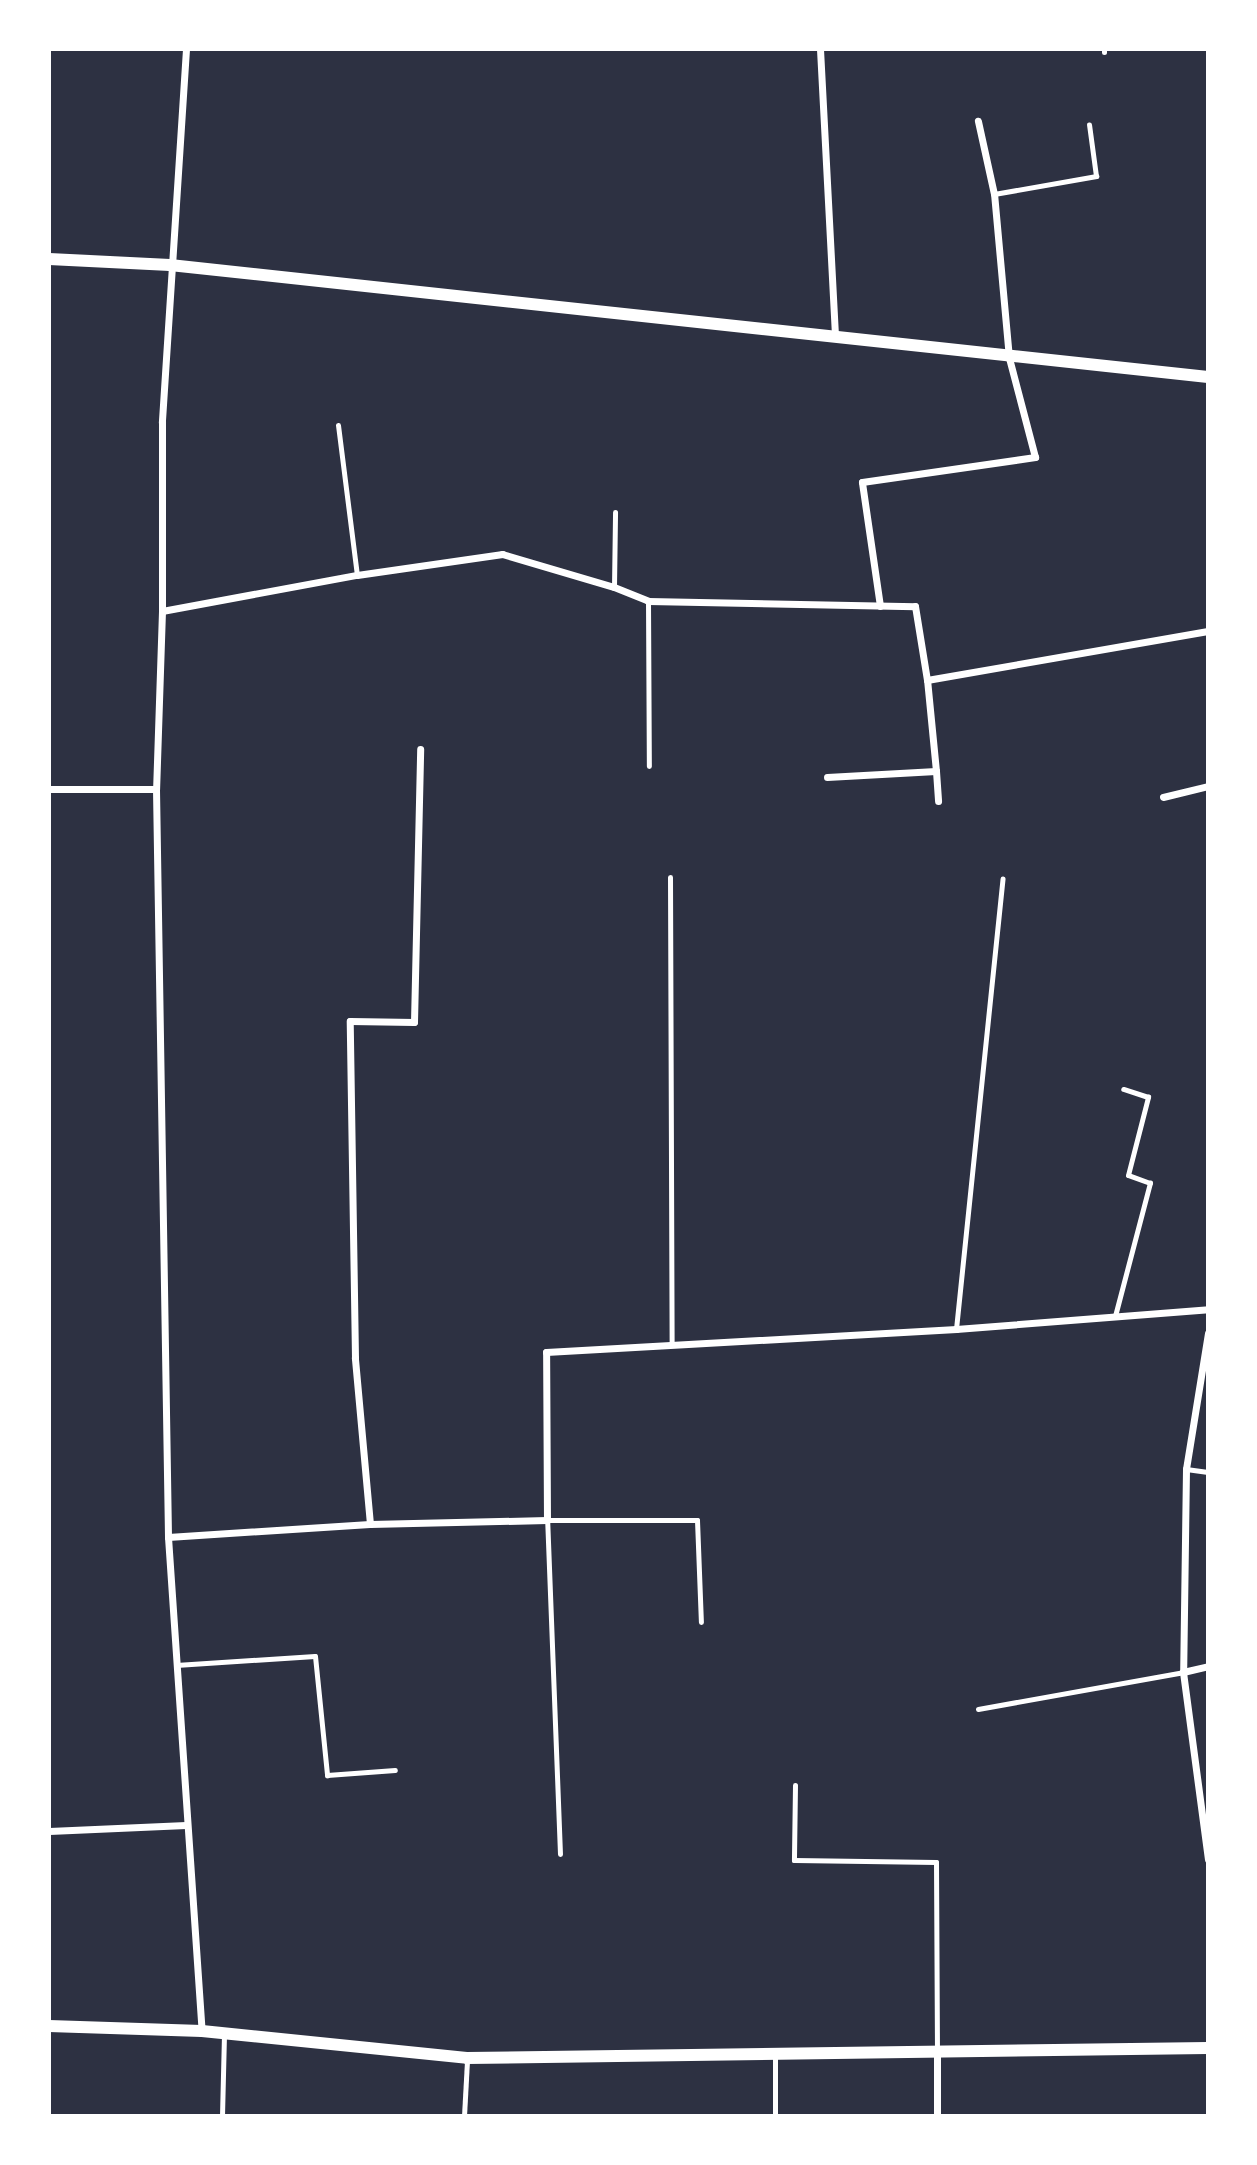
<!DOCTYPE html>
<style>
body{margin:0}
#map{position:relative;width:1257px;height:2165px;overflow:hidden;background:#2d3142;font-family:"Roboto Condensed",sans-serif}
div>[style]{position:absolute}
.service>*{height:5px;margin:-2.5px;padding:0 2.5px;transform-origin:2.5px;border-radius:2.5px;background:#fff}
.minor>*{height:7px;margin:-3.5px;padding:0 3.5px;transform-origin:3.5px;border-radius:3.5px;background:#fff}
.tertiary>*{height:12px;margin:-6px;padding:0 6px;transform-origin:6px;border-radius:6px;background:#fff}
span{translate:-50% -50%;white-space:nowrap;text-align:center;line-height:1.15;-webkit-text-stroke:6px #fff;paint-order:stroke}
.frame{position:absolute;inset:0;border:51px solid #fff;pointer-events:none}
</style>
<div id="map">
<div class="service">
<i style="left:1104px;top:49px;width:3px;rotate:90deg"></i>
<i style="left:994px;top:194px;width:104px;rotate:-10deg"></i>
<i style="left:1096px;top:176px;width:52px;rotate:-97.7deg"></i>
<i style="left:338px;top:425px;width:151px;rotate:82.8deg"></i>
<i style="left:614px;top:587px;width:75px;rotate:-89.2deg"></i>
<i style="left:648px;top:601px;width:165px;rotate:89.7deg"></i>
<i style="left:670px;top:877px;width:468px;rotate:89.8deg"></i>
<i style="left:1115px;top:1316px;width:138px;rotate:-75.3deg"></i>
<i style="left:1150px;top:1183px;width:23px;rotate:-160deg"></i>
<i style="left:1128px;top:1175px;width:81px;rotate:-75.6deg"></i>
<i style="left:1148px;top:1097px;width:26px;rotate:-162deg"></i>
<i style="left:956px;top:1329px;width:453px;rotate:-84.1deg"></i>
<i style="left:1186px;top:1469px;width:22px;rotate:8deg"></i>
<i style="left:176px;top:1665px;width:139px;rotate:-3.7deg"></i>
<i style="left:315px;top:1656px;width:120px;rotate:84.2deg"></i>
<i style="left:327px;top:1775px;width:68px;rotate:-4.2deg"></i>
<i style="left:978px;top:1709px;width:208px;rotate:-10.2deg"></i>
<i style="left:795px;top:1785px;width:75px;rotate:90.8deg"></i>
<i style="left:794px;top:1860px;width:142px;rotate:0.8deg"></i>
<i style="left:936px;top:1862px;width:189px;rotate:89.7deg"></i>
<i style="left:560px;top:1854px;width:334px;rotate:-92.2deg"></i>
<i style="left:547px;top:1520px;width:150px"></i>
<i style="left:697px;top:1520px;width:102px;rotate:87.8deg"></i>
<i style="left:222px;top:2116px;width:81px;rotate:-88.6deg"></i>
<i style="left:464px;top:2116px;width:56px;rotate:-86.9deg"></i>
<i style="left:775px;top:2116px;width:63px;rotate:-90deg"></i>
</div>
<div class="minor">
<i style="left:186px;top:49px;width:374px;rotate:93.7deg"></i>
<i style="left:162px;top:422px;width:189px;rotate:90deg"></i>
<i style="left:162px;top:611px;width:178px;rotate:91.9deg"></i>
<i style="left:156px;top:789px;width:748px;rotate:89.08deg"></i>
<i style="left:168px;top:1537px;width:495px;rotate:86.1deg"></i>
<i style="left:820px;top:49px;width:286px;rotate:87deg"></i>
<i style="left:880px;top:606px;width:125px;rotate:-98.3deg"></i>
<i style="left:862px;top:482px;width:175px;rotate:-8.2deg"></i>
<i style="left:1035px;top:457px;width:102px;rotate:-104.7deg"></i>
<i style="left:1009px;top:358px;width:165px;rotate:-95.2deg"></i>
<i style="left:994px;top:194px;width:75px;rotate:-102.4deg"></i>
<i style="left:162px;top:611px;width:198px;rotate:-10.5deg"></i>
<i style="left:357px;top:575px;width:147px;rotate:-8.2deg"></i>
<i style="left:502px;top:554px;width:117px;rotate:16.4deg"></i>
<i style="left:614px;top:587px;width:37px;rotate:22deg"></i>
<i style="left:648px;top:601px;width:267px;rotate:1.1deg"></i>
<i style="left:915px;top:606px;width:75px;rotate:80.8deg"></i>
<i style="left:927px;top:680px;width:285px;rotate:-9.9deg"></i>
<i style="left:936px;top:771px;width:30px;rotate:86deg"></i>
<i style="left:827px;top:777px;width:109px;rotate:-3.2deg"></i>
<i style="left:936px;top:771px;width:91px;rotate:-95.6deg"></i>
<i style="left:49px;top:789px;width:107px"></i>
<i style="left:1163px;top:797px;width:46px;rotate:-13.7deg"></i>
<i style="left:1208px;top:1333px;width:138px;rotate:99.2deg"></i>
<i style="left:1186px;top:1469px;width:203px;rotate:90.8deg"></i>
<i style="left:1183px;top:1672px;width:189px;rotate:82.4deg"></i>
<i style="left:370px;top:1524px;width:167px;rotate:-95.2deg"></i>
<i style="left:355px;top:1358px;width:337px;rotate:-90.9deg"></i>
<i style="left:350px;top:1021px;width:64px;rotate:0.9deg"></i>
<i style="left:414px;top:1022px;width:273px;rotate:-88.7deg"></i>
<i style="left:168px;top:1537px;width:202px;rotate:-3.7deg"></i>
<i style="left:370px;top:1524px;width:177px;rotate:-1.3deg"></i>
<i style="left:547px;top:1520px;width:168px;rotate:-90.3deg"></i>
<i style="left:546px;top:1352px;width:411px;rotate:-3.2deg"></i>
<i style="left:956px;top:1329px;width:253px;rotate:-4.5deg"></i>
<i style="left:1183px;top:1672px;width:26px;rotate:-13deg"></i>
<i style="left:49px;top:1831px;width:137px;rotate:-2.5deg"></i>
<i style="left:937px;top:2116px;width:65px;rotate:-90deg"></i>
</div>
<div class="tertiary">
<i style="left:49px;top:259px;width:121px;rotate:2.8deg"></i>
<i style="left:170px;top:265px;width:1044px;rotate:6.16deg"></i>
<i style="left:49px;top:2026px;width:153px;rotate:1.9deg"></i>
<i style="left:202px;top:2031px;width:266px;rotate:5.8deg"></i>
<i style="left:467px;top:2058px;width:741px;rotate:-0.77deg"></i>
</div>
<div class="frame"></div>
</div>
